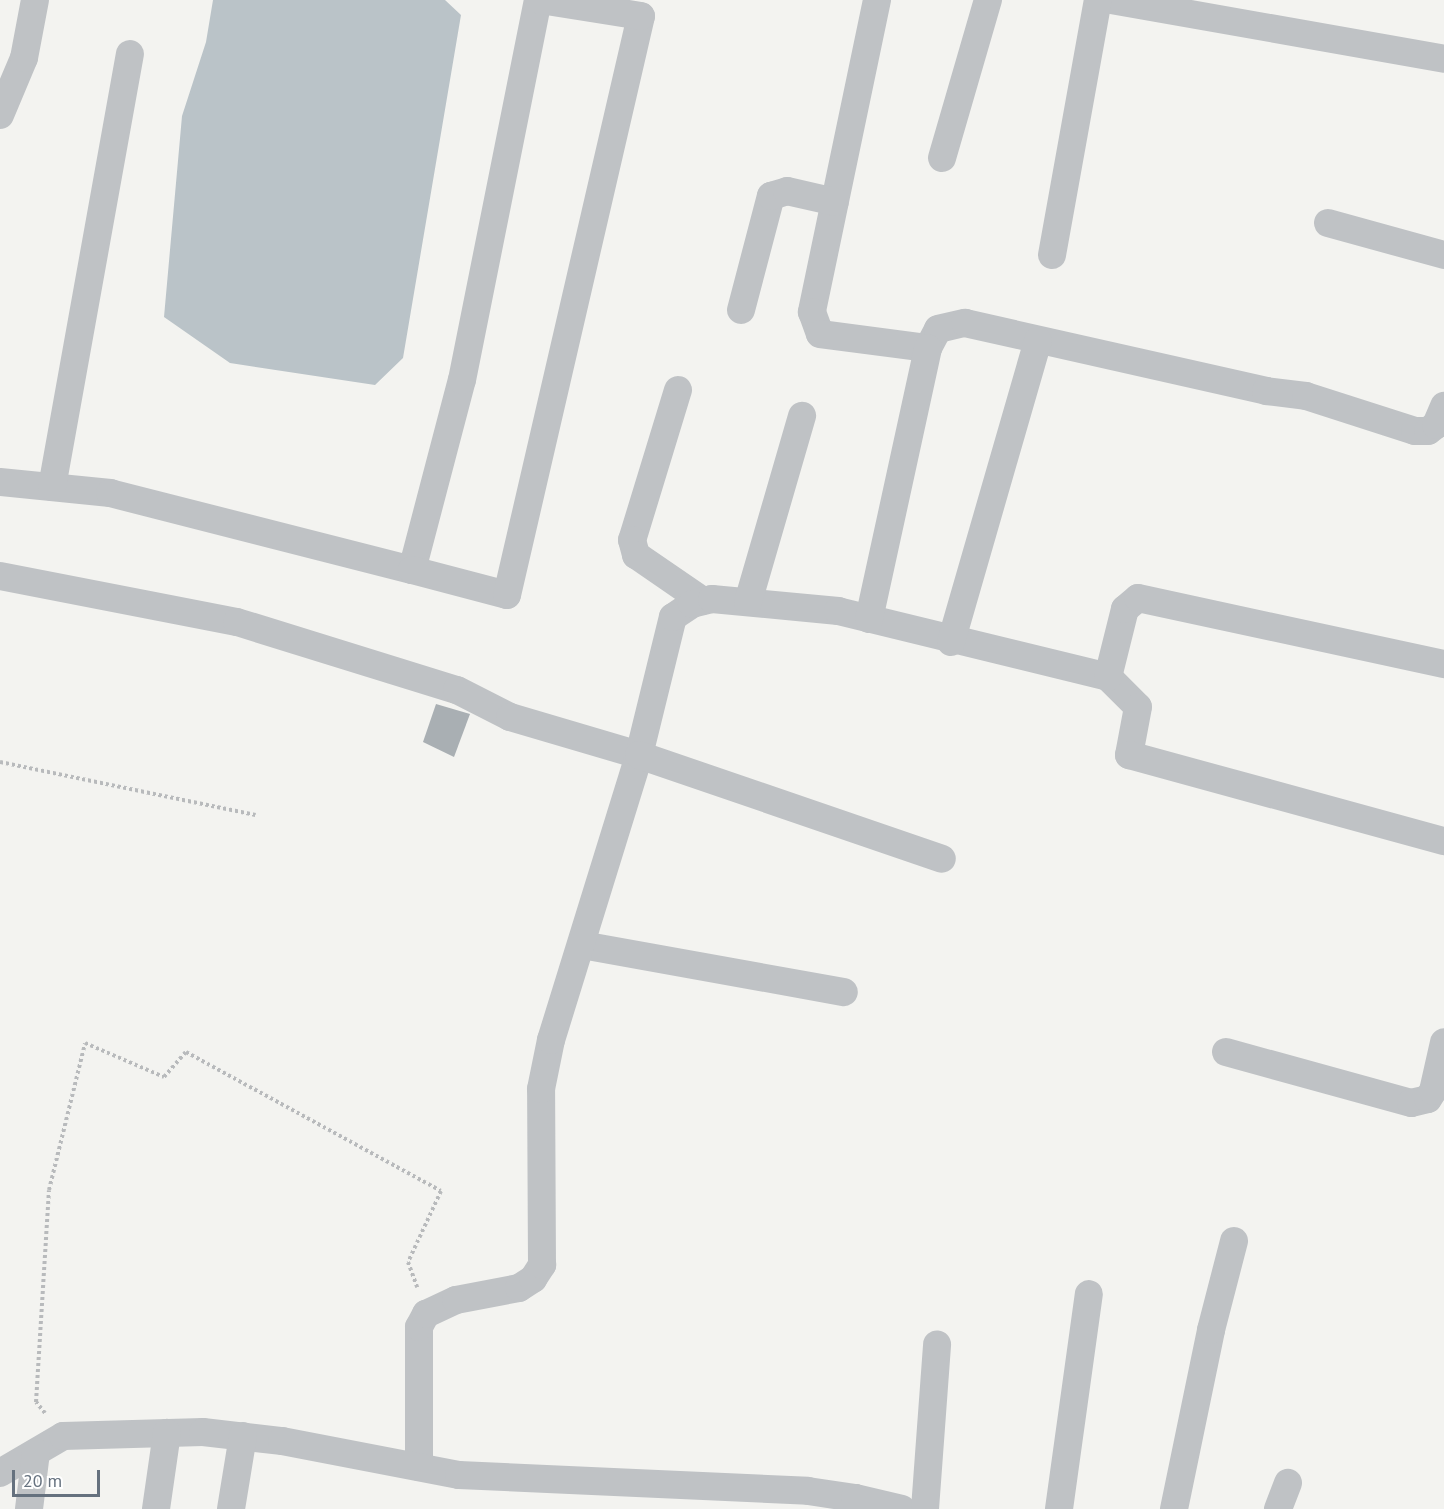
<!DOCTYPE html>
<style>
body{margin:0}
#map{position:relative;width:1444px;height:1509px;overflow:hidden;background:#f3f3f0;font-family:"PT Sans",sans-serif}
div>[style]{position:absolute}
.water>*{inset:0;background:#bac3c8}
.building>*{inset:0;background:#a9afb3}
.path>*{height:4px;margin-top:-2px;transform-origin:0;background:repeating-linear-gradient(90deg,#b8babc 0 3px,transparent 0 6px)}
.minor>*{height:28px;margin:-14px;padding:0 14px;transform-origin:14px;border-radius:14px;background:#bfc2c5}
span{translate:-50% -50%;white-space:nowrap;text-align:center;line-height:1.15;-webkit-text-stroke:6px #fff;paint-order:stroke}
.scale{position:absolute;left:12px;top:1470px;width:88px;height:27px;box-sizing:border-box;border:3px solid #65717e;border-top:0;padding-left:8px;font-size:18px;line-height:21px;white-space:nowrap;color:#65717e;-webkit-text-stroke:4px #fff;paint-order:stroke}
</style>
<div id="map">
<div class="water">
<i style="clip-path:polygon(213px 0,445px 0,461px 15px,403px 358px,375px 385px,230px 363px,164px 317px,182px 116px,206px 42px)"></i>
</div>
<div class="building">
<i style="clip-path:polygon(436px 704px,470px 714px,454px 757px,423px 742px)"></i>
</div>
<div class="path">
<i style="left:0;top:762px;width:261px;rotate:11.7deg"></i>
<i style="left:45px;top:1413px;width:14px;rotate:-129deg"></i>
<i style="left:36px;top:1402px;width:212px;rotate:-86.5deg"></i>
<i style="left:49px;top:1190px;width:151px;rotate:-76.2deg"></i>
<i style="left:85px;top:1043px;width:86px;rotate:23.3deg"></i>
<i style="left:164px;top:1077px;width:33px;rotate:-49deg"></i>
<i style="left:186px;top:1052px;width:290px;rotate:28.6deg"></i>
<i style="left:441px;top:1191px;width:78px;rotate:114.9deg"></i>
<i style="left:408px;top:1262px;width:27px;rotate:70deg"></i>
</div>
<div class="minor">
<i style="left:877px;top:0;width:319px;rotate:101.8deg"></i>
<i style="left:812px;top:312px;width:23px;rotate:70deg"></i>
<i style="left:820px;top:334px;width:109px;rotate:7.4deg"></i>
<i style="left:928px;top:348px;width:21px;rotate:-62deg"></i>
<i style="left:938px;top:329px;width:28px;rotate:-13deg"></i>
<i style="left:965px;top:323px;width:309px;rotate:12.7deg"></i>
<i style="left:1266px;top:391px;width:40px;rotate:7.1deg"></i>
<i style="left:1306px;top:396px;width:114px;rotate:17.8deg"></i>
<i style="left:1415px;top:431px;width:13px"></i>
<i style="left:1428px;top:431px;width:10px;rotate:-37deg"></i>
<i style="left:1436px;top:425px;width:21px;rotate:-67deg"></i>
<i style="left:1111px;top:0;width:338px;rotate:10deg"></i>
<i style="left:0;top:115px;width:62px;rotate:-67.2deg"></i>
<i style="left:24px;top:58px;width:59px;rotate:-79.3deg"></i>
<i style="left:942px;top:158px;width:165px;rotate:-73.8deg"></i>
<i style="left:1328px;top:223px;width:120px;rotate:15.4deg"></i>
<i style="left:1052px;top:255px;width:259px;rotate:-79.8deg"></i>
<i style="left:741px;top:310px;width:118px;rotate:-75.3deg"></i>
<i style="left:771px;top:196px;width:17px;rotate:-17deg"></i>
<i style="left:787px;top:191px;width:49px;rotate:12.9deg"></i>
<i style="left:678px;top:390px;width:157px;rotate:107deg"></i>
<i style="left:632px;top:540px;width:16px;rotate:75deg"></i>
<i style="left:636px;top:555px;width:81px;rotate:34.5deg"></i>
<i style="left:0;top:482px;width:111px;rotate:5.7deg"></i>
<i style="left:110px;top:493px;width:312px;rotate:14.3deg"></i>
<i style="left:412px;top:570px;width:196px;rotate:-75.3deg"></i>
<i style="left:462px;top:380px;width:388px;rotate:-78.7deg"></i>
<i style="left:52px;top:487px;width:440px;rotate:-79.8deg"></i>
<i style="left:412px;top:570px;width:98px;rotate:14.7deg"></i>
<i style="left:507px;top:595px;width:594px;rotate:-76.97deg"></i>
<i style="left:641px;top:16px;width:102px;rotate:-171deg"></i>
<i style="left:0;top:576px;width:241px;rotate:11deg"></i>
<i style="left:237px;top:622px;width:230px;rotate:17.2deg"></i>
<i style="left:457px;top:690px;width:59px;rotate:27deg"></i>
<i style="left:510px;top:717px;width:134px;rotate:16.4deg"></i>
<i style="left:639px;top:755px;width:142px;rotate:-76.2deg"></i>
<i style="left:673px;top:617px;width:23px;rotate:-34deg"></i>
<i style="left:692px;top:604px;width:21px;rotate:-14deg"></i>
<i style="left:712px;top:599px;width:127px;rotate:5.4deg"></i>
<i style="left:838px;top:611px;width:278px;rotate:13.7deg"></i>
<i style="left:1108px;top:677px;width:42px;rotate:45deg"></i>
<i style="left:1138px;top:707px;width:49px;rotate:100.6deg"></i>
<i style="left:1129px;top:755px;width:327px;rotate:15.3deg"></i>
<i style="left:748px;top:602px;width:194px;rotate:-73.8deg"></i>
<i style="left:869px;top:619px;width:277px;rotate:-77.7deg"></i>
<i style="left:951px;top:642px;width:313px;rotate:-73.9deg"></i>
<i style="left:1108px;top:677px;width:70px;rotate:-76deg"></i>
<i style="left:1125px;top:609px;width:17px;rotate:-40deg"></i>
<i style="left:1138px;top:598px;width:313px;rotate:12.2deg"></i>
<i style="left:582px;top:945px;width:266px;rotate:10.2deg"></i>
<i style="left:1226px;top:1052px;width:192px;rotate:15.4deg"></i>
<i style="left:1411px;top:1103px;width:17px;rotate:-13deg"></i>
<i style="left:1428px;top:1099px;width:9px;rotate:-58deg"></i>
<i style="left:1433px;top:1091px;width:50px;rotate:-77.3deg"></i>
<i style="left:419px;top:1467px;width:140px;rotate:-90deg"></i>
<i style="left:419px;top:1327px;width:15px;rotate:-62deg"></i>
<i style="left:426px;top:1314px;width:33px;rotate:-25deg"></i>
<i style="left:456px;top:1300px;width:64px;rotate:-10.8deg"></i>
<i style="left:519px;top:1288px;width:17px;rotate:-33deg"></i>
<i style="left:533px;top:1279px;width:17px;rotate:-57deg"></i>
<i style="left:542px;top:1265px;width:176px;rotate:-90.3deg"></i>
<i style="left:541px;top:1089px;width:50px;rotate:-78.5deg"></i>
<i style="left:551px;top:1040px;width:298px;rotate:-72.8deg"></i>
<i style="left:639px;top:755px;width:320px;rotate:18.9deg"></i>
<i style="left:0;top:1473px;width:73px;rotate:-30.4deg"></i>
<i style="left:63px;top:1436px;width:140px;rotate:-1.6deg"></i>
<i style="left:203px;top:1432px;width:80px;rotate:6.5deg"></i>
<i style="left:282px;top:1441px;width:180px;rotate:10.9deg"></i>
<i style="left:459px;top:1475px;width:349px;rotate:2.6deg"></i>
<i style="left:808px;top:1491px;width:48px;rotate:8.5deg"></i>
<i style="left:855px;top:1498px;width:14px;rotate:51deg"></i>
<i style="left:855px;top:1498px;width:48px;rotate:13.2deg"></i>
<i style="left:29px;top:1509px;width:57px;rotate:-83deg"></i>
<i style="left:156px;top:1509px;width:77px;rotate:-81.8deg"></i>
<i style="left:231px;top:1509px;width:74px;rotate:-80.7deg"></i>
<i style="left:925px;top:1509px;width:165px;rotate:-85.8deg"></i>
<i style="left:1059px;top:1509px;width:217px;rotate:-82.1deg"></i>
<i style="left:1174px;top:1509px;width:183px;rotate:-78.3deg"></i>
<i style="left:1211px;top:1330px;width:92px;rotate:-75.5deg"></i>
<i style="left:1278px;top:1509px;width:28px;rotate:-69deg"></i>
</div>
<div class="scale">20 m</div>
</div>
